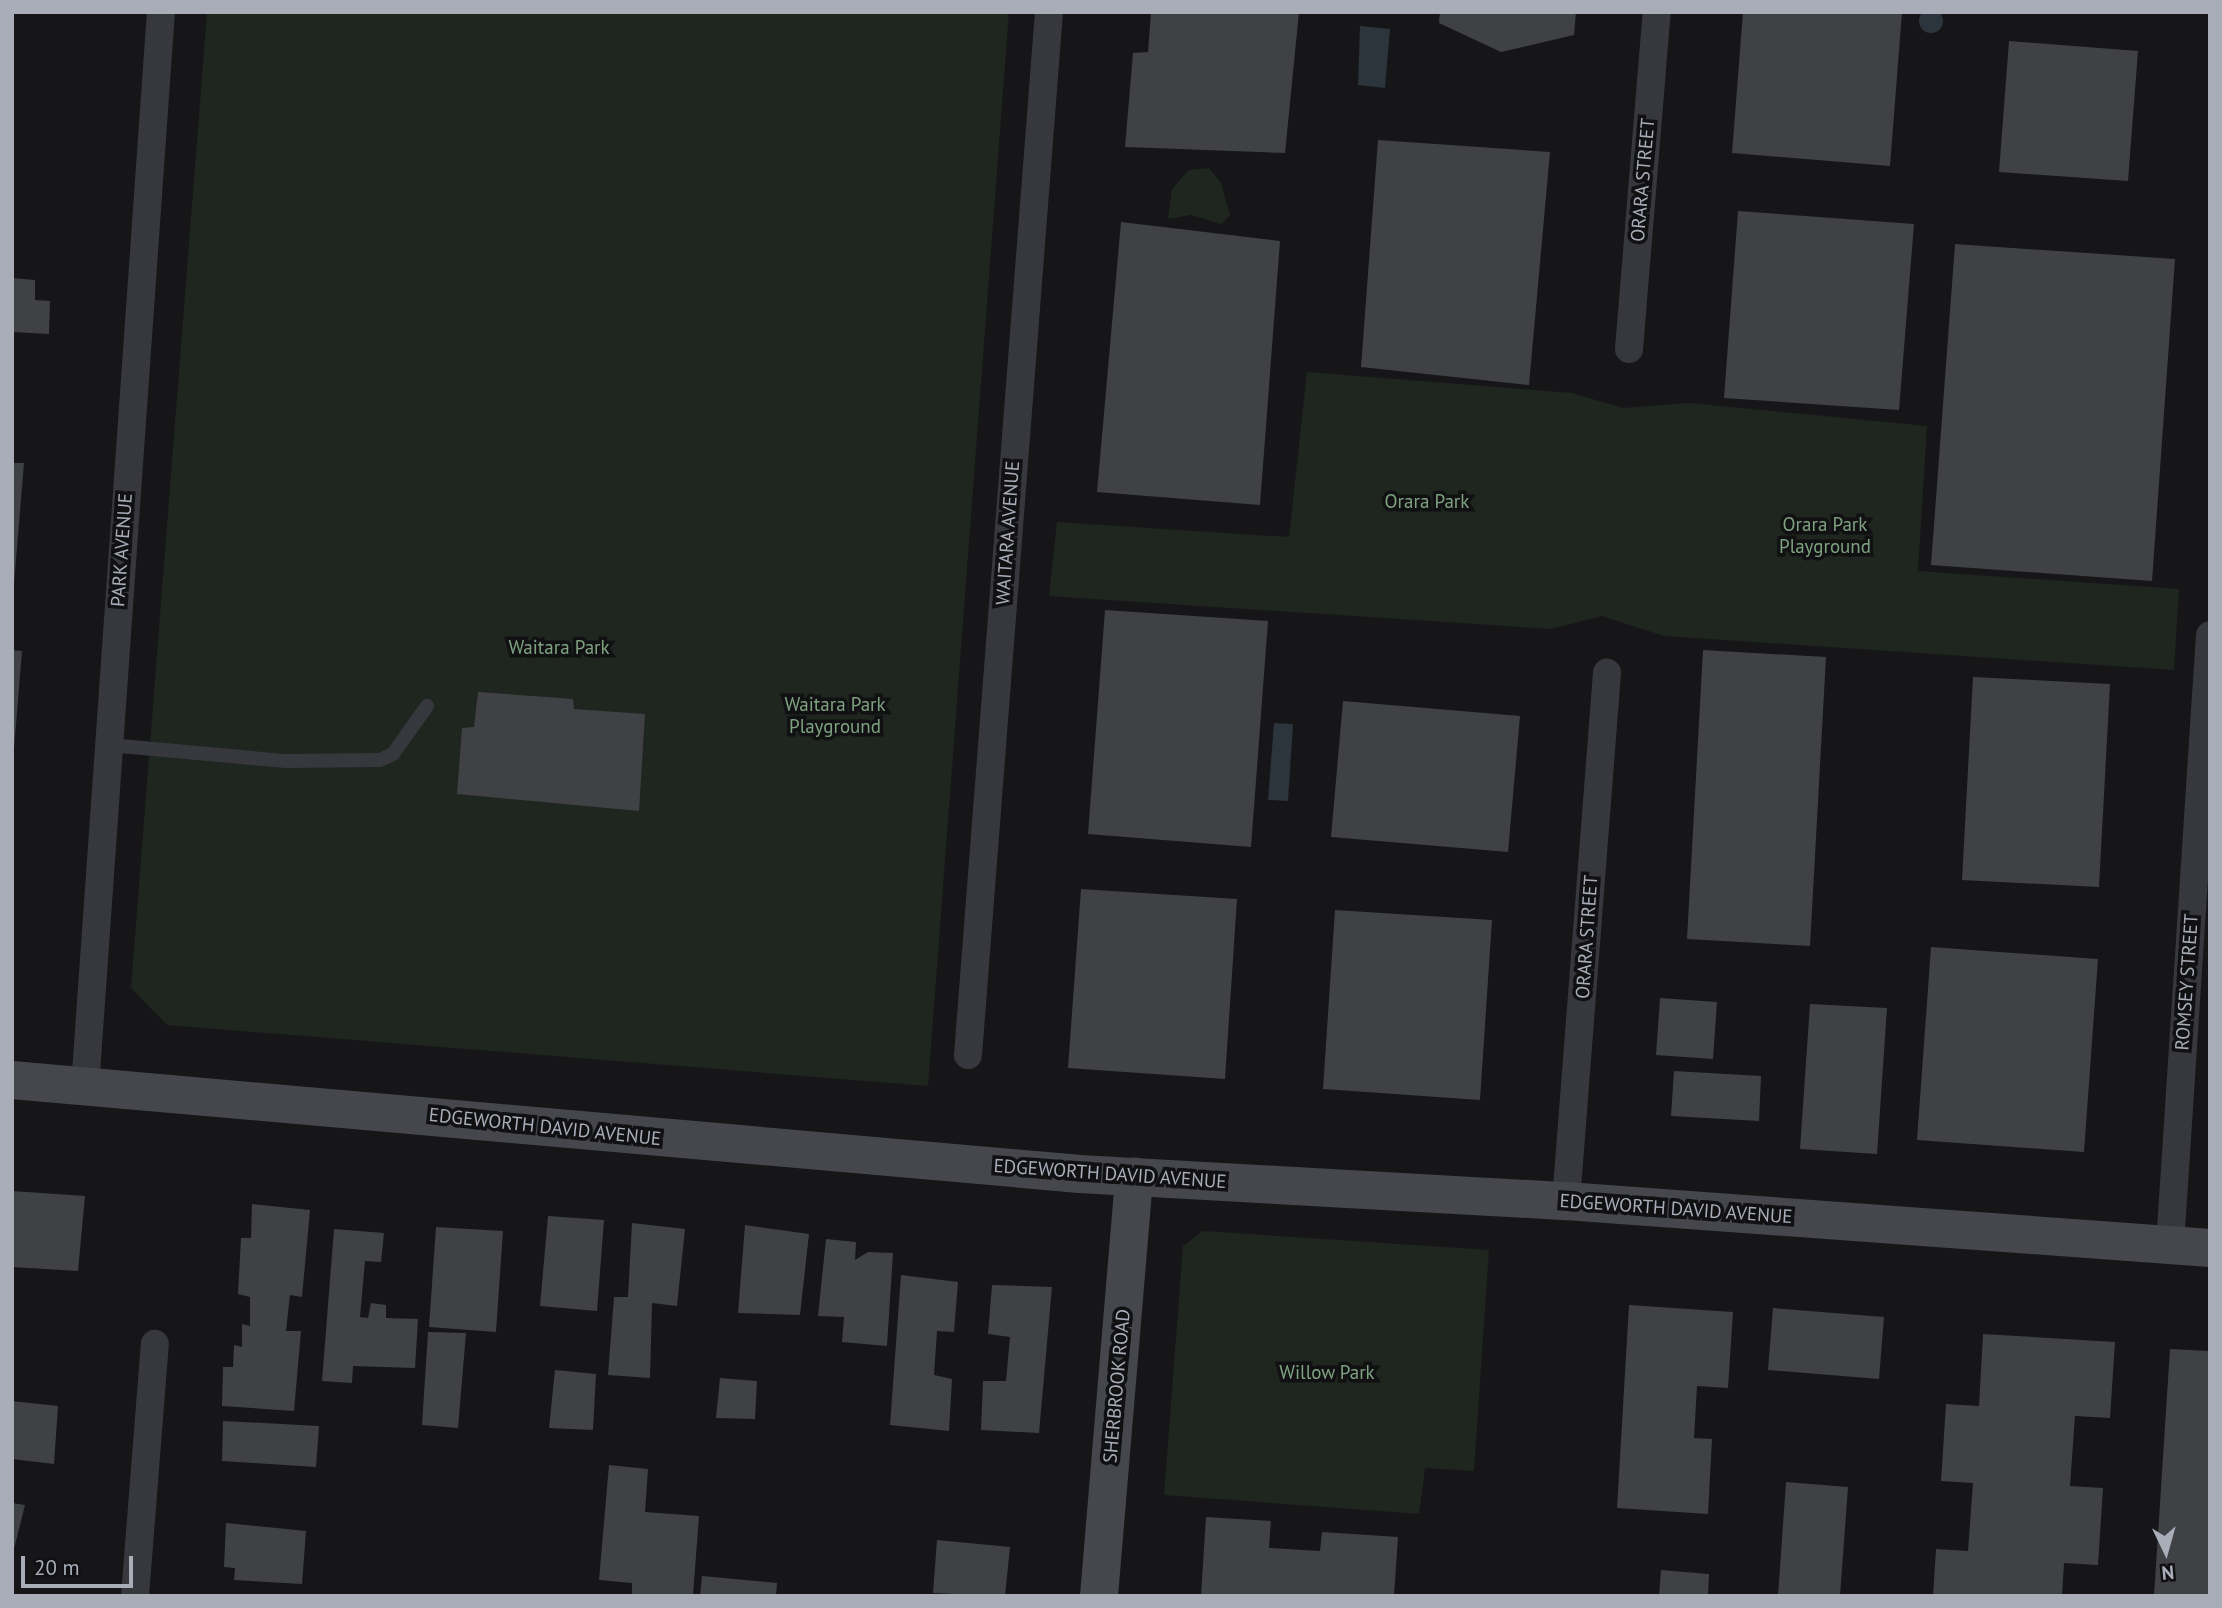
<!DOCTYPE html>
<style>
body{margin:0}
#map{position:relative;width:2222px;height:1608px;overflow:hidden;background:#161618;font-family:"PT Sans",sans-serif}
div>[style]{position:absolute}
.green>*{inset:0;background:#1e261f}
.water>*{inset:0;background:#2c353c}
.round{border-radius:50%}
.building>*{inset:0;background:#404145}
.service>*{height:14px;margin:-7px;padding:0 7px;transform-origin:7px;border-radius:7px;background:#37383d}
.minor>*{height:28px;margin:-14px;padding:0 14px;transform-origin:14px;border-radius:14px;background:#37383d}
.secondary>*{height:38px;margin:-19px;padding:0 19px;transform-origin:19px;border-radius:19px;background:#45474d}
span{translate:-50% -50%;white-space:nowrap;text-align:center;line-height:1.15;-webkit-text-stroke:7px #111113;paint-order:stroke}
.street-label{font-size:19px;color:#a8adb8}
.park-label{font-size:19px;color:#7fa381}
.frame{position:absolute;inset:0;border:14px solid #a8adb8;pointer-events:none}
.north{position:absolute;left:2131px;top:1517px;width:70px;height:70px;-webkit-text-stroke:5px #111113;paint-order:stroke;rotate:175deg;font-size:19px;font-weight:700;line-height:28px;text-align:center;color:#a8adb8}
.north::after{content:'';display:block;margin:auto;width:24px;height:32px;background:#a8adb8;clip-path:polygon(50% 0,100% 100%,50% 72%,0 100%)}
.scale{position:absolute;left:21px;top:1556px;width:112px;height:32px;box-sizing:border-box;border:4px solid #a8adb8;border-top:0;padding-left:9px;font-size:21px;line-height:24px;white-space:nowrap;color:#a8adb8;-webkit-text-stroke:5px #111113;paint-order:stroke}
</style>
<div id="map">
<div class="green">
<i style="clip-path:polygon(207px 12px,1009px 12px,928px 1086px,167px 1025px,131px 988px)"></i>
<i style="clip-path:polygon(1209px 168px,1221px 183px,1230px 215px,1221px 224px,1191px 215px,1168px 219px,1172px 189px,1189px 170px)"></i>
<i style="clip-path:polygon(1307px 372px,1572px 393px,1623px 408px,1689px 403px,1927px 426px,1918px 571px,2179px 589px,2174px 670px,1664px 636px,1602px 616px,1551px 629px,1049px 596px,1057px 522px,1289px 537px)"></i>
<i style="clip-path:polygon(1203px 1231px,1489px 1250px,1474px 1471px,1425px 1468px,1419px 1514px,1164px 1495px,1183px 1246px)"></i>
</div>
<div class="water">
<i class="round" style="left:1919px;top:9px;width:24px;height:24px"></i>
<i style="clip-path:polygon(1360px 26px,1390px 29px,1385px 88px,1358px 85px)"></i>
<i style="clip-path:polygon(1274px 723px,1293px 724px,1288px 801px,1268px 800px)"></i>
</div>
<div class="building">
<i style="clip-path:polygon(1151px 12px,1299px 12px,1285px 153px,1125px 147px,1133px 53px,1148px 52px)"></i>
<i style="clip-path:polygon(1440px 12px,1576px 12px,1574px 35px,1501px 52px,1439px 23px)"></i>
<i style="clip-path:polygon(1743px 12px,1902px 12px,1890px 166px,1732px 153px)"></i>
<i style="clip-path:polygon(2009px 41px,2138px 51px,2128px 181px,1999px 172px)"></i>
<i style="clip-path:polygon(1378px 140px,1550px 152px,1529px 385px,1361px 367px)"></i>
<i style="clip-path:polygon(1738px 211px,1914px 224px,1899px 410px,1724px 398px)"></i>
<i style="clip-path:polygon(1121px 222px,1280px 241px,1260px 505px,1097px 492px)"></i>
<i style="clip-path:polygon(1955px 244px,2175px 259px,2152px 581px,1931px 565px)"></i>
<i style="clip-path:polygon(12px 278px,35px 280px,35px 300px,50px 301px,49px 334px,12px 332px)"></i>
<i style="clip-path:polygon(12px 463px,24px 463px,14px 584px,12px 584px)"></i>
<i style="clip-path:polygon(1105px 610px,1268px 621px,1251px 847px,1088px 834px)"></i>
<i style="clip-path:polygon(12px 650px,22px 651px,14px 749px,12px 749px)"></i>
<i style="clip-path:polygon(1703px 650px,1826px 657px,1810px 946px,1687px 939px)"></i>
<i style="clip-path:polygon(1973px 677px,2110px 684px,2099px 887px,1962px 880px)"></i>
<i style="clip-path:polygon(478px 692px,573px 699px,574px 709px,645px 714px,639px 811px,457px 794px,462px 728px,474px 727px)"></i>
<i style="clip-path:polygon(1343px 701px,1520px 716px,1508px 852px,1331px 837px)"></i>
<i style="clip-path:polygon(1081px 889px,1237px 899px,1225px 1079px,1068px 1068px)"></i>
<i style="clip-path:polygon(1335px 910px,1492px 920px,1480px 1100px,1323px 1089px)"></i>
<i style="clip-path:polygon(1931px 947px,2098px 959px,2084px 1152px,1917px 1140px)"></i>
<i style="clip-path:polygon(1660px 998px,1717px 1002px,1713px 1059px,1656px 1055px)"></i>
<i style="clip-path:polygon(1810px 1004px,1887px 1008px,1877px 1154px,1800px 1149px)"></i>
<i style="clip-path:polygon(1674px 1071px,1761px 1076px,1759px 1121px,1671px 1116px)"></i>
<i style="clip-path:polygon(12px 1191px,85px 1196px,78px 1271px,12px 1267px)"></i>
<i style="clip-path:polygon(252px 1204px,310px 1210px,302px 1297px,290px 1295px,286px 1331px,301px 1331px,294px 1411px,222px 1406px,223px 1367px,233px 1367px,234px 1345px,242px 1347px,242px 1324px,250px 1326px,250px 1297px,238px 1294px,241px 1238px,251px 1238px)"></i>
<i style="clip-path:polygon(548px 1216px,604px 1220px,597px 1311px,540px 1306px)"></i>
<i style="clip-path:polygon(632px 1223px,685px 1229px,677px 1306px,652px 1303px,650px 1378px,608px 1375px,614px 1297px,628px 1297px)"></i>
<i style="clip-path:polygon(745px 1225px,809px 1234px,800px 1315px,738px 1313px)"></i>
<i style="clip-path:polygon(436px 1227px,503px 1231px,496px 1332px,429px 1327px)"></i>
<i style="clip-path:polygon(334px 1229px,384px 1233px,381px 1262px,365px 1261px,360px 1317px,368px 1318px,371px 1303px,386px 1305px,386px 1318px,418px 1319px,415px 1368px,353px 1366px,352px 1383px,322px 1381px)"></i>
<i style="clip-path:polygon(826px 1239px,856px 1242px,855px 1260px,868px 1252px,893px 1253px,887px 1346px,842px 1342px,844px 1317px,818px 1316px)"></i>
<i style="clip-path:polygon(901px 1275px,958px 1282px,954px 1332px,937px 1331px,934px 1375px,952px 1379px,949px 1431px,890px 1425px)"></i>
<i style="clip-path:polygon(992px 1285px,1052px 1287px,1039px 1433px,981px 1430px,983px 1381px,1006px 1381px,1010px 1337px,988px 1334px)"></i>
<i style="clip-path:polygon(1629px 1305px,1733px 1312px,1728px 1388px,1697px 1386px,1694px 1438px,1712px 1439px,1708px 1514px,1617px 1508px)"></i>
<i style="clip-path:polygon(1773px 1308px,1884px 1317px,1879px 1379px,1768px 1370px)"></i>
<i style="clip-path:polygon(428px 1332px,466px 1333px,458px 1428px,422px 1425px)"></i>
<i style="clip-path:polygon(1983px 1334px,2115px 1342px,2110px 1418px,2075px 1416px,2070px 1486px,2103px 1488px,2098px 1565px,2064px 1563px,2062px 1596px,1933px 1596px,1936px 1549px,1968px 1551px,1973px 1483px,1941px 1481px,1946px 1404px,1979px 1406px)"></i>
<i style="clip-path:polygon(2170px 1349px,2210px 1351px,2210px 1596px,2154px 1596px)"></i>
<i style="clip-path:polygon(555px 1370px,596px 1374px,593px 1430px,549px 1428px)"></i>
<i style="clip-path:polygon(720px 1378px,757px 1381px,755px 1419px,716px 1418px)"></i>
<i style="clip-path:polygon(12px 1401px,58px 1406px,54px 1464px,12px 1459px)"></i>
<i style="clip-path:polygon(223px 1421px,319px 1426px,316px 1467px,222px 1461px)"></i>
<i style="clip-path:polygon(609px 1465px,648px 1469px,645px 1512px,699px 1516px,693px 1596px,632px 1596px,632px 1583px,599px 1580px)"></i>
<i style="clip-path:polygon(1786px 1482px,1848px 1487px,1840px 1596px,1778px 1596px)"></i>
<i style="clip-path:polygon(12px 1503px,25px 1505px,12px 1557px)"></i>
<i style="clip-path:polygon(1206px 1517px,1271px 1521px,1269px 1548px,1320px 1551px,1322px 1532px,1398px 1537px,1394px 1596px,1201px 1596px)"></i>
<i style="clip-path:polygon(226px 1523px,306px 1531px,302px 1584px,234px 1580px,235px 1568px,224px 1567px)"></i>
<i style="clip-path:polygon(937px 1540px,1010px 1547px,1005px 1596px,933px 1593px)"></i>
<i style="clip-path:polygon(1661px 1570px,1709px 1574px,1708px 1596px,1659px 1596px)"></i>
<i style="clip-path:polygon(702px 1576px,777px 1583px,776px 1596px,700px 1596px)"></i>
</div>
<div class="service">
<i style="left:109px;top:745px;width:178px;rotate:5.2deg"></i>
<i style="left:286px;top:761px;width:94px;rotate:-0.6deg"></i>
<i style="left:380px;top:760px;width:14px;rotate:-25deg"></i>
<i style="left:393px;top:754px;width:59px;rotate:-54.7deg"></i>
</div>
<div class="minor">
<i style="left:1629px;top:349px;width:338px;rotate:-85.3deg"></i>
<i style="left:968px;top:1055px;width:1046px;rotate:-85.56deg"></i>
<i style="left:85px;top:1087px;width:1078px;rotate:-85.96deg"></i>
<i style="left:1566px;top:1201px;width:530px;rotate:-85.56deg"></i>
<i style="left:2170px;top:1245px;width:611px;rotate:-86.25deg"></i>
<i style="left:135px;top:1596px;width:253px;rotate:-85.5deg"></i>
</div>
<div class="secondary">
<i style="left:12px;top:1080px;width:1072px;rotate:5.03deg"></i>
<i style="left:1080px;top:1174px;width:487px;rotate:3.2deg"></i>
<i style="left:1566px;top:1201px;width:646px;rotate:4.17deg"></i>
<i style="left:1099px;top:1596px;width:421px;rotate:-85.2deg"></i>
</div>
<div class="street-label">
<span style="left:1643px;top:180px;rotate:-85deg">ORARA STREET</span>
<span style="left:1008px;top:533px;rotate:-86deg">WAITARA AVENUE</span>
<span style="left:122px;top:550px;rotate:-86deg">PARK AVENUE</span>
<span style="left:1587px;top:937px;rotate:-86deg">ORARA STREET</span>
<span style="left:2187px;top:982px;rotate:-86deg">ROMSEY STREET</span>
<span style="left:545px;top:1127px;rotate:6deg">EDGEWORTH DAVID AVENUE</span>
<span style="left:1110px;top:1174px;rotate:4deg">EDGEWORTH DAVID AVENUE</span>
<span style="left:1676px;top:1209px;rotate:4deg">EDGEWORTH DAVID AVENUE</span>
<span style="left:1117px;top:1386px;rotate:-85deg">SHERBROOK ROAD</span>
</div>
<div class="park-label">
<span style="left:1427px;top:502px">Orara Park</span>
<span style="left:1825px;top:536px">Orara Park<br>Playground</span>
<span style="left:559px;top:648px">Waitara Park</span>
<span style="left:835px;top:716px">Waitara Park<br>Playground</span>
<span style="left:1327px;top:1373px">Willow Park</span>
</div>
<div class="frame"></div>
<div class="north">N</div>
<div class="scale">20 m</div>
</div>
